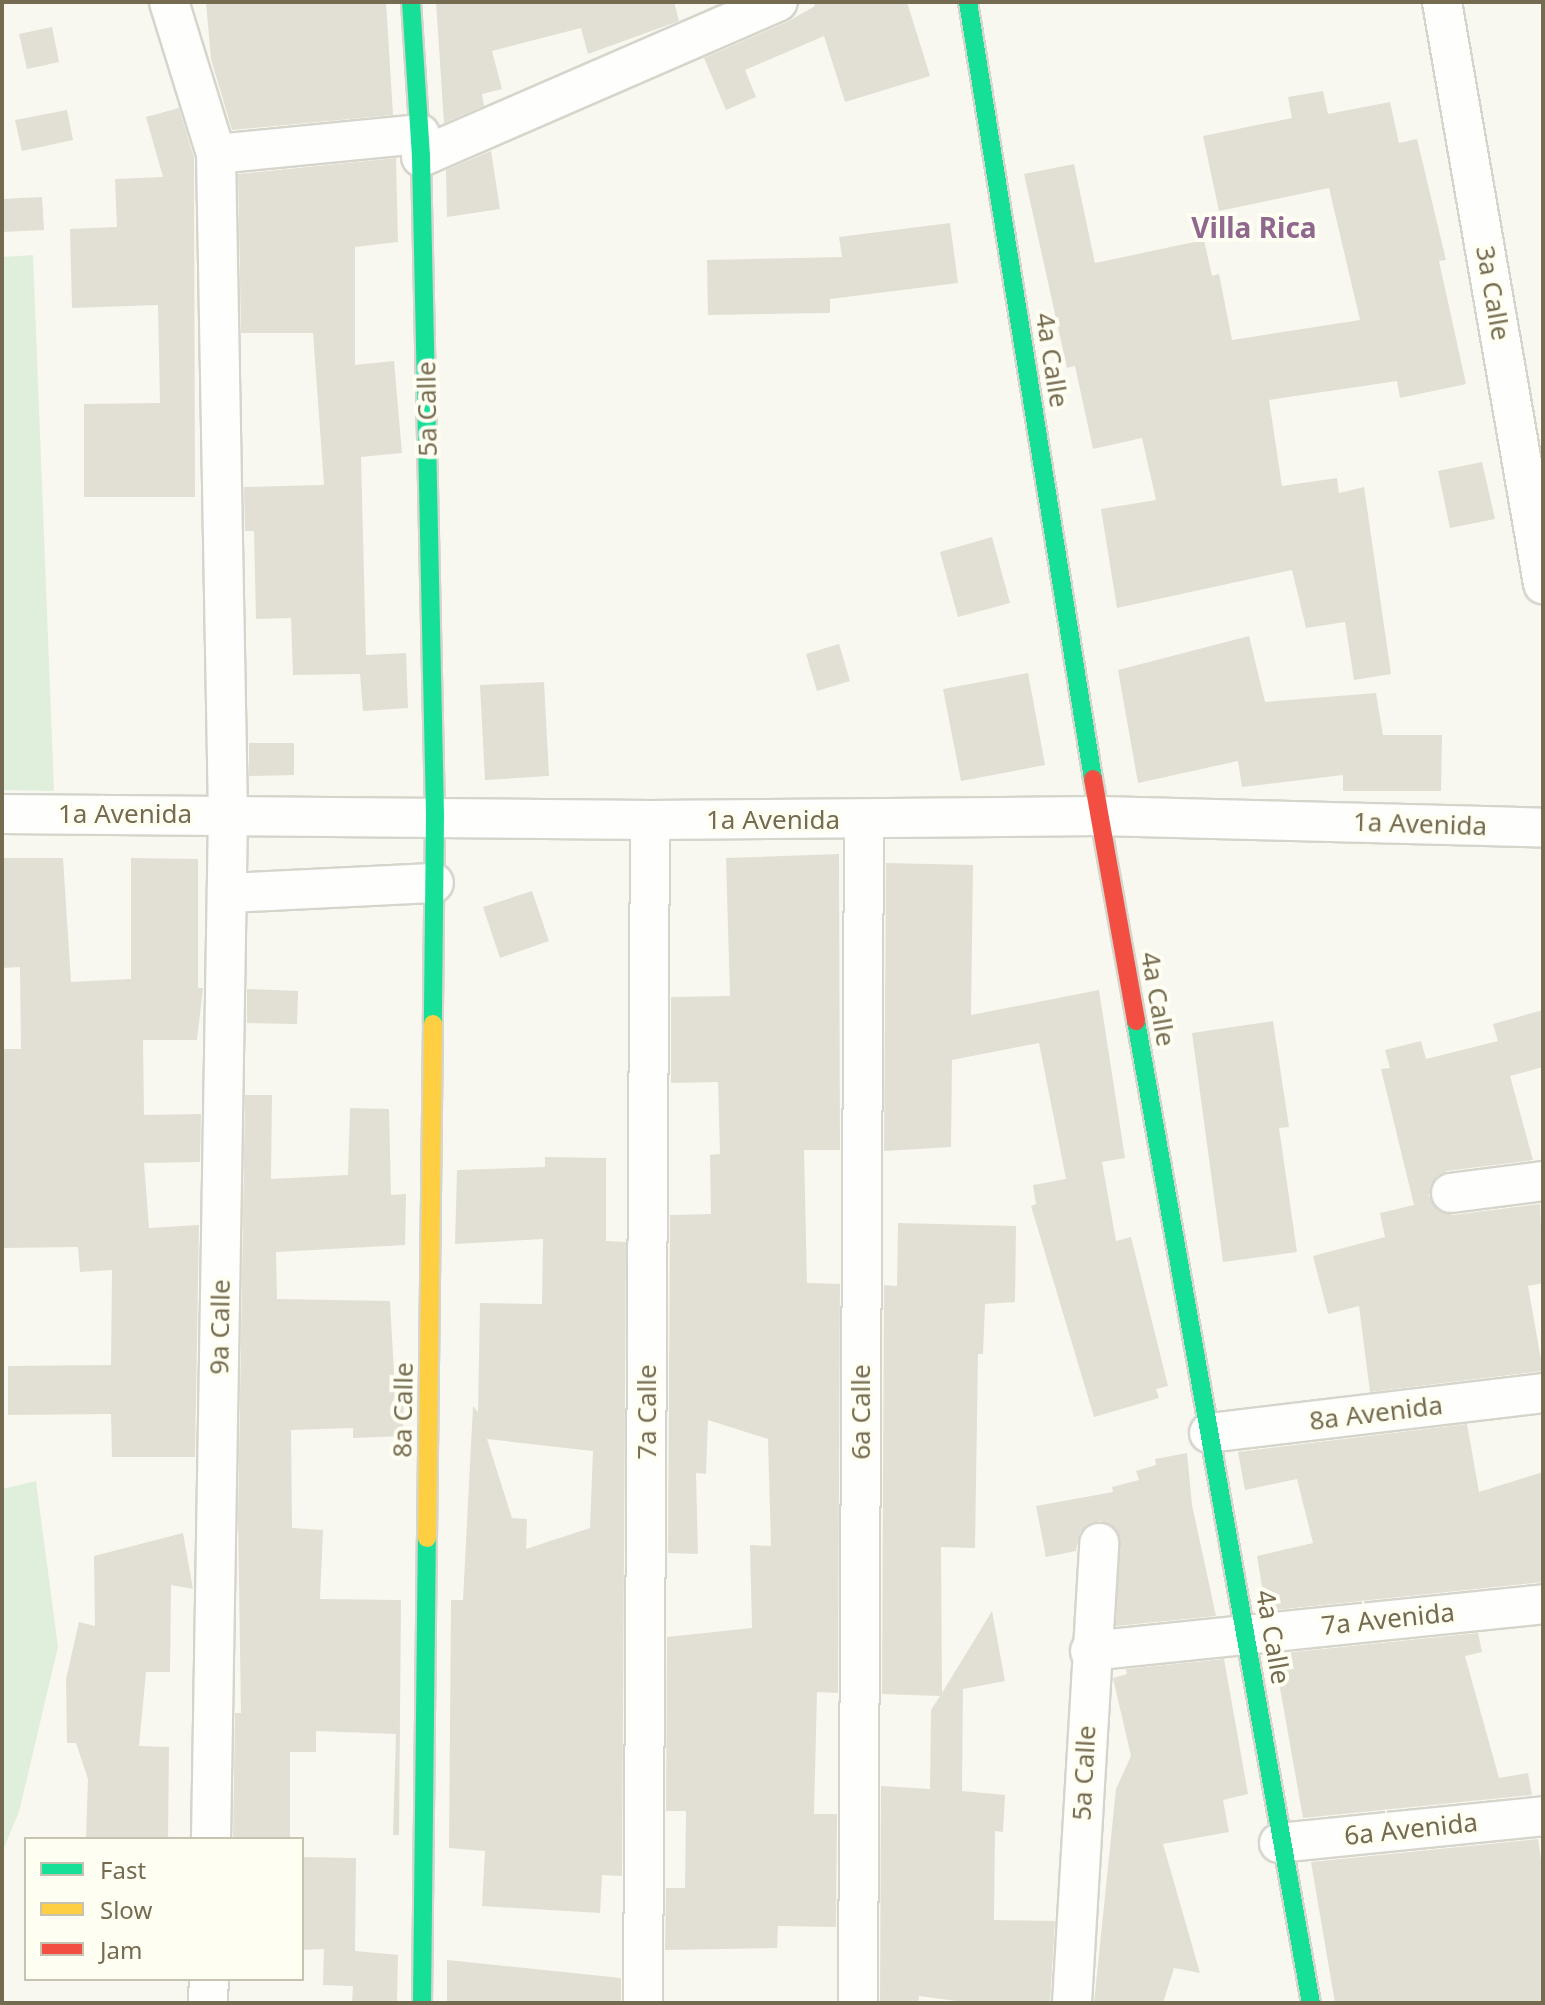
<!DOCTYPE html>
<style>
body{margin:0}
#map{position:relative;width:1545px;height:2005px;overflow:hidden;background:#f8f8f0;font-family:"Noto Sans",sans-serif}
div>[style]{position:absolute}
.green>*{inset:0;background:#e0efdc}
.building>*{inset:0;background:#e2e0d5}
.roads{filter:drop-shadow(2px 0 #d6d5cc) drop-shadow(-2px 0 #d6d5cc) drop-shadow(0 2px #d6d5cc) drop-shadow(0 -2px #d6d5cc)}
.street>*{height:38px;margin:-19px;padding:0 19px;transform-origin:19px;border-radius:19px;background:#fefefd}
.fast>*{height:18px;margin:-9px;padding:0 9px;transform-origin:9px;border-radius:9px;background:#16e098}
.slow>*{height:18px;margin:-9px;padding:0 9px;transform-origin:9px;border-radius:9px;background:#ffcf43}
.jam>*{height:18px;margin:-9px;padding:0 9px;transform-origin:9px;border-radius:9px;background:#f24e42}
span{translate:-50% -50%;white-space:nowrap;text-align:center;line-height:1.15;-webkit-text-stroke:8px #fefef2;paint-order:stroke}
.street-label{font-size:26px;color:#756b50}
.neighbourhood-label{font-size:28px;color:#90688e;font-weight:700}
.frame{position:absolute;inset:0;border:4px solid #756b50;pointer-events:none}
.legend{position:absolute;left:24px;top:1837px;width:280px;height:144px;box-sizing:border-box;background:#fefef2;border:2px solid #c7c3b1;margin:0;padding:10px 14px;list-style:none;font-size:24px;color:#756b50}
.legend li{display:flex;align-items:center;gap:16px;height:40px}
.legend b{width:40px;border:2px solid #c7c3b1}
</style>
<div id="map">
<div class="green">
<i style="clip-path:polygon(33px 255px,54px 791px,2px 790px,2px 257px)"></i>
<i style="clip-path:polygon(36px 1481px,58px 1647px,19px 1812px,2px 1852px,2px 1489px)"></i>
</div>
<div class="building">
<i style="clip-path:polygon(206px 2px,386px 2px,393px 115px,232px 130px,211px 59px)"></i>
<i style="clip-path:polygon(436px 2px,674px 2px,679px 21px,588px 54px,581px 28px,492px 51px,502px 89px,482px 94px,484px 106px,444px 123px)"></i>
<i style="clip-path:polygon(814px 2px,907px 2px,930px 76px,845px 102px,824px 36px,745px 70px,756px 97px,726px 110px,704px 58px,787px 22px,815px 6px)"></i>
<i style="clip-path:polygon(52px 27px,59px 62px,27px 69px,19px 34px)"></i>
<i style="clip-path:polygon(1323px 91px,1328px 114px,1390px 102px,1399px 143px,1417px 139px,1446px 260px,1439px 261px,1466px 384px,1400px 398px,1397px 381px,1269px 400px,1282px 486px,1337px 478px,1339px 493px,1364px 487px,1391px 674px,1354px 680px,1345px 622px,1306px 628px,1292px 570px,1117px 608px,1101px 509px,1156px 500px,1142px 438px,1093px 449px,1075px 366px,1067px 368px,1024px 174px,1074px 164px,1095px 263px,1204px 240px,1212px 276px,1219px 274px,1232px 340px,1360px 320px,1329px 188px,1219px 211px,1203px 136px,1292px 118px,1288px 97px)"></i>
<i style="clip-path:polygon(179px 108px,194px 158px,195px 497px,84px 497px,84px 404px,160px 403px,158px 305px,72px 308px,70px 229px,117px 227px,115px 179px,163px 177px,146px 117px)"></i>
<i style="clip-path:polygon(67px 110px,73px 140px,22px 151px,15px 120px)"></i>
<i style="clip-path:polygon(491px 151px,500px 209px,447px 217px,446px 170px)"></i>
<i style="clip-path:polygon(396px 158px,398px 242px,355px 247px,355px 365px,394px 361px,402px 453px,361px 457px,366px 655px,406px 653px,408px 708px,363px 711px,360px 674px,293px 675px,291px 618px,256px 619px,254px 531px,245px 531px,244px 487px,324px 485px,313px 333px,241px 333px,238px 174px)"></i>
<i style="clip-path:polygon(42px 197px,44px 230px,2px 232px,2px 199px)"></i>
<i style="clip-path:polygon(950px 223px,958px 283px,830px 299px,830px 313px,708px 315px,707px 260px,842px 257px,839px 237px)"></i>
<i style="clip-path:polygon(1482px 462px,1495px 519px,1450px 528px,1438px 471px)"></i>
<i style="clip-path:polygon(992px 537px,1010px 603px,958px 617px,940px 552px)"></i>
<i style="clip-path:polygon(1249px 636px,1265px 702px,1376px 693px,1383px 735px,1442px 735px,1441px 791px,1343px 791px,1343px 775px,1242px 787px,1238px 761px,1138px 783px,1118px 670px)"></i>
<i style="clip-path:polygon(839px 644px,850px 681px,817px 691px,806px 654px)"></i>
<i style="clip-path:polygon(1028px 673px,1045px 765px,961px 781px,943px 689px)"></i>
<i style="clip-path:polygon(544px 682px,549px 776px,485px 780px,480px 685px)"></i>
<i style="clip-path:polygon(249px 743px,294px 743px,294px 775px,249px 776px)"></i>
<i style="clip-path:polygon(839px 854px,840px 1150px,804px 1150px,807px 1283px,840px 1284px,838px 1693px,817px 1692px,814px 1814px,837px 1814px,836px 1927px,778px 1926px,777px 1948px,665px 1950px,666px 1888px,685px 1888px,686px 1811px,666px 1811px,667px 1637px,752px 1628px,750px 1545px,771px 1546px,768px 1439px,708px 1420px,706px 1474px,696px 1473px,698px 1554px,668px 1553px,670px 1215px,711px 1214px,710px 1155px,720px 1154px,718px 1082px,671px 1083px,671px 997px,730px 996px,726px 858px)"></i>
<i style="clip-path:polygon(2px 858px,63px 858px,71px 982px,131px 979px,131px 858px,198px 859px,198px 988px,203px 988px,197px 1040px,143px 1040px,144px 1115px,201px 1114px,200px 1162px,144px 1163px,149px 1228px,199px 1225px,195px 1457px,112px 1457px,111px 1414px,8px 1415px,8px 1366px,111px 1365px,112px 1270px,80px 1272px,78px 1247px,2px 1248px,2px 1049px,21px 1049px,20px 967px,2px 968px)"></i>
<i style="clip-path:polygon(886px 863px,973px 865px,971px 1015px,1099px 990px,1125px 1158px,1102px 1162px,1116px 1241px,1131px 1237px,1168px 1386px,1156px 1389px,1159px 1398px,1094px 1417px,1031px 1206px,1036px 1204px,1033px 1185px,1066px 1179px,1039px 1043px,952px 1060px,951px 1147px,884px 1151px)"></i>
<i style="clip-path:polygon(532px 891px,549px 941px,500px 958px,483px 907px)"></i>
<i style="clip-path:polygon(247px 989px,298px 991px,297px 1024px,247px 1023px)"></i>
<i style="clip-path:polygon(1543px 1010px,1543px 1067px,1510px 1076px,1533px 1160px,1447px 1171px,1437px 1176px,1429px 1195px,1434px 1207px,1453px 1215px,1540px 1204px,1543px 1283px,1528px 1286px,1543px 1371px,1370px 1392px,1359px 1306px,1328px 1314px,1313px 1256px,1385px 1237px,1380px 1213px,1414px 1205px,1381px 1069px,1390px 1068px,1385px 1050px,1421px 1041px,1426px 1059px,1498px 1041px,1493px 1024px)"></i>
<i style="clip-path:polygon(1273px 1021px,1289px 1127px,1279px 1128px,1297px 1252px,1223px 1262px,1192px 1033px)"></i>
<i style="clip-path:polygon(245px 1095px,272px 1095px,271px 1179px,348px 1175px,350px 1108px,389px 1109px,391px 1195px,406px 1194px,405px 1245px,276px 1252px,277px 1299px,390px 1301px,395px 1392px,404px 1392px,403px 1436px,353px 1438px,353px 1428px,291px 1430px,292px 1528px,323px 1530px,320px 1599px,401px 1600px,399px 1835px,393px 1835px,396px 1734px,316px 1731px,316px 1752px,290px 1752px,290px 1839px,233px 1839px,235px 1713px,241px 1713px,238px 1517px)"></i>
<i style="clip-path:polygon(evenodd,545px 1157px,606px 1158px,606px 1241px,626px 1242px,622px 1876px,602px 1875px,600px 1913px,482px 1906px,485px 1851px,449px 1848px,451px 1600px,463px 1600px,473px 1406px,478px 1412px,480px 1303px,542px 1304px,543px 1239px,455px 1244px,457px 1170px,545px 1167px,545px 1157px,487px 1439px,593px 1451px,590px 1528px,526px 1549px,527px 1519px,512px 1518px,487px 1439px)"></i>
<i style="clip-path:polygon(898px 1223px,1016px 1226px,1015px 1302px,985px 1304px,983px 1354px,978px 1354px,975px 1548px,941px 1547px,942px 1693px,992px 1611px,1005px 1681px,963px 1689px,962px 1791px,1005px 1795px,1003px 1832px,995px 1831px,994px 1920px,1055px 1921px,1050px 2003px,971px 2003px,919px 1996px,918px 2003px,880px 2002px,881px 1786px,930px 1789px,931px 1710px,940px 1696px,882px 1694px,884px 1285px,897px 1286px)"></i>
<i style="clip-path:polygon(1467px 1424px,1479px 1492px,1543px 1472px,1543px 1582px,1266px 1611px,1257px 1556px,1313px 1543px,1297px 1479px,1245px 1490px,1238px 1452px)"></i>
<i style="clip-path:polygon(1187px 1453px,1192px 1505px,1216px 1616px,1116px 1626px,1118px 1532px,1101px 1521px,1090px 1523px,1080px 1532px,1076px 1551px,1046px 1557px,1036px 1506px,1113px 1492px,1112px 1487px,1139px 1480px,1136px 1471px,1156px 1465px,1155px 1459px)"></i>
<i style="clip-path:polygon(183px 1533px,193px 1589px,171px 1585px,170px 1672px,146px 1672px,139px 1746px,169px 1747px,168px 1839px,86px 1839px,88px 1779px,76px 1743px,67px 1743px,66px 1679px,79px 1622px,95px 1626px,94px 1556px)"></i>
<i style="clip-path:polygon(1478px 1633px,1482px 1652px,1465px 1656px,1499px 1778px,1528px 1773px,1532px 1795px,1303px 1818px,1274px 1654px)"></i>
<i style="clip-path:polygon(1224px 1659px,1248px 1794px,1223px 1800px,1229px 1832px,1163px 1844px,1200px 1973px,1174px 1968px,1163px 2003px,1094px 2003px,1116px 1789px,1131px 1756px,1113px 1678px,1127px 1674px,1126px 1669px)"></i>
<i style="clip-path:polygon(1538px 1839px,1543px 1873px,1543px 2003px,1335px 2003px,1311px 1862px)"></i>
<i style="clip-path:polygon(302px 1857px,356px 1858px,355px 1951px,398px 1955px,397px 2003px,352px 2003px,353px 1986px,323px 1985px,324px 1949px,302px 1950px)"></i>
<i style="clip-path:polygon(447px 1960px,621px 1978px,621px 2003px,447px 2003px)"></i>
</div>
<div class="roads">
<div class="street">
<i style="left:169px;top:2px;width:159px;rotate:72.8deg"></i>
<i style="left:216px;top:154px;width:661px;rotate:88.96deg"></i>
<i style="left:228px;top:815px;width:1024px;rotate:90.95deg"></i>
<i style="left:1442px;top:2px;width:591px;rotate:80.15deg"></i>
<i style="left:216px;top:154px;width:205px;rotate:-5.6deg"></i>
<i style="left:421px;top:157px;width:389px;rotate:-23.5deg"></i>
<i style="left:2px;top:814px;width:648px;rotate:0.53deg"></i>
<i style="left:650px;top:820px;width:449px;rotate:-0.5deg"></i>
<i style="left:1099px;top:816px;width:444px;rotate:1.5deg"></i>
<i style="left:227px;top:893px;width:207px;rotate:-2.8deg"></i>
<i style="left:1451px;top:1193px;width:93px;rotate:-7.4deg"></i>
<i style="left:1209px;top:1433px;width:336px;rotate:-6.8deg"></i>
<i style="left:1090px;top:1651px;width:455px;rotate:-5.9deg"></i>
<i style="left:1279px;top:1843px;width:265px;rotate:-5.8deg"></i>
<i style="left:208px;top:2003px;width:24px;rotate:-88deg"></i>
<i style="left:643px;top:2003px;width:1183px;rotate:-89.66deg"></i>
<i style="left:858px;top:2003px;width:1183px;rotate:-89.71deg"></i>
<i style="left:1072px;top:2003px;width:461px;rotate:-86.6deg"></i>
</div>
<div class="fast">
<i style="left:411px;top:2px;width:155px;rotate:86.3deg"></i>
<i style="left:421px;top:157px;width:660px;rotate:88.78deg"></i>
<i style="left:435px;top:817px;width:207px;rotate:90.6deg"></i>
<i style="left:968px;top:2px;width:787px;rotate:80.86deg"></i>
<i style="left:1136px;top:1021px;width:997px;rotate:79.9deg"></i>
<i style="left:422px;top:2003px;width:465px;rotate:-89.4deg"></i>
</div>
<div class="slow">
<i style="left:427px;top:1538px;width:514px;rotate:-89.33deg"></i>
</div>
<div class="jam">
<i style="left:1093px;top:779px;width:246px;rotate:79.9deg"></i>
</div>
</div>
<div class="street-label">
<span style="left:1493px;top:293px;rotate:80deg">3a Calle</span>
<span style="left:1052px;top:360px;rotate:81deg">4a Calle</span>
<span style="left:427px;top:409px;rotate:-91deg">5a Calle</span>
<span style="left:125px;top:814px">1a Avenida</span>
<span style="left:773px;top:820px">1a Avenida</span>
<span style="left:1420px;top:824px;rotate:2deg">1a Avenida</span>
<span style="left:1158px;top:999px;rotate:80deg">4a Calle</span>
<span style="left:220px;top:1327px;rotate:-89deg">9a Calle</span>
<span style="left:403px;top:1410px;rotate:-89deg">8a Calle</span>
<span style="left:647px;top:1412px;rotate:-90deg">7a Calle</span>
<span style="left:861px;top:1412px;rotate:-90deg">6a Calle</span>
<span style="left:1376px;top:1413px;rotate:-7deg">8a Avenida</span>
<span style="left:1388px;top:1619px;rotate:-6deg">7a Avenida</span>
<span style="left:1273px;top:1637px;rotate:80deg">4a Calle</span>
<span style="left:1084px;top:1773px;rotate:-87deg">5a Calle</span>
<span style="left:1411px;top:1829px;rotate:-6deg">6a Avenida</span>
</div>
<div class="neighbourhood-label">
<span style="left:1254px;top:227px">Villa Rica</span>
</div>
<div class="frame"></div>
<ul class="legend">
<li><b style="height:10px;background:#16e098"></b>Fast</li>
<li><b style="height:10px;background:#ffcf43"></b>Slow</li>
<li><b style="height:10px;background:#f24e42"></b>Jam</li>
</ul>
</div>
